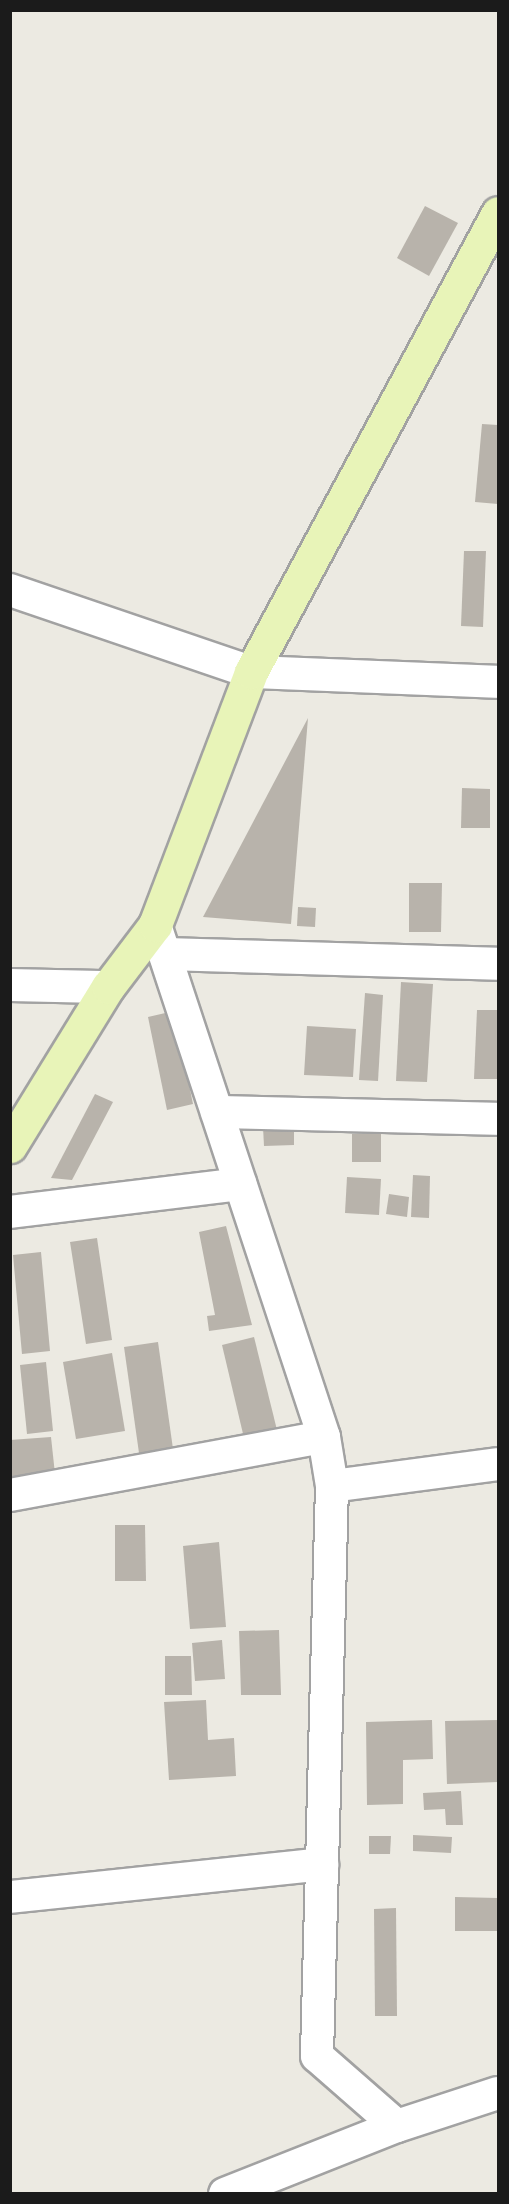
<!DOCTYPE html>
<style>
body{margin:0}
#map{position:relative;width:509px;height:2204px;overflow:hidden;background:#eceae2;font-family:Helvetica,sans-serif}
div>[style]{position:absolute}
.building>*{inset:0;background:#b8b3ab}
.roads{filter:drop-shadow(2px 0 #a2a2a2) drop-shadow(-2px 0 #a2a2a2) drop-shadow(0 2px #a2a2a2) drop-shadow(0 -2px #a2a2a2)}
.street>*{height:32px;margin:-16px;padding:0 16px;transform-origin:16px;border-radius:16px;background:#fff}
.secondary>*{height:33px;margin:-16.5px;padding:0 16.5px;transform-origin:16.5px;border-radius:16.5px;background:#e8f4b8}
span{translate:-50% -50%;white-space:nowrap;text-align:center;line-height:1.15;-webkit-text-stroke:4.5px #fff;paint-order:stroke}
.frame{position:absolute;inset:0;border:12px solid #1b1b1b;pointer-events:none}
</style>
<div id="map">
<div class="building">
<i style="clip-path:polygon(425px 206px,458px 223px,429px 276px,397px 258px)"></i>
<i style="clip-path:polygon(482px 424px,498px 425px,498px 504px,475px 502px)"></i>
<i style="clip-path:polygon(464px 551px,486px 551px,483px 627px,461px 626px)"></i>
<i style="clip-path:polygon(308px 718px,291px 924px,203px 917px)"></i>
<i style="clip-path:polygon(462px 788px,490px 789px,490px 828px,461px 828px)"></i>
<i style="clip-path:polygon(409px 883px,442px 883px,441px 932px,409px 932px)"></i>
<i style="clip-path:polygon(298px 907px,316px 908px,315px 927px,297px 926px)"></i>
<i style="clip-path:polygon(401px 982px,433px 984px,427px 1082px,396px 1081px)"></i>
<i style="clip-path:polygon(365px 993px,383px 995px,378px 1081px,359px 1080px)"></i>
<i style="clip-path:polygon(477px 1010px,498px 1010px,498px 1079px,474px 1079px)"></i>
<i style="clip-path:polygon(174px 1011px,193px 1104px,167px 1110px,148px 1017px)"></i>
<i style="clip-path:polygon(307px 1026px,356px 1029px,353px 1077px,304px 1075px)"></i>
<i style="clip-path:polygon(95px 1094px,113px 1102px,72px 1180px,51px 1178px)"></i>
<i style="clip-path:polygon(294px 1126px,294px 1145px,264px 1146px,263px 1127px)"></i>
<i style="clip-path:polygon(352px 1134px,381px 1134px,381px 1162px,352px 1162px)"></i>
<i style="clip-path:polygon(413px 1175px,430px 1176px,429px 1218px,411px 1217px)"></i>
<i style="clip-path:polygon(347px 1177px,381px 1179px,379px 1215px,345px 1213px)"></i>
<i style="clip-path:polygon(389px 1194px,409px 1197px,407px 1217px,386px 1214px)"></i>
<i style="clip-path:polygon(226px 1226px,252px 1325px,209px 1331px,207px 1316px,215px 1315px,199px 1232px)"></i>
<i style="clip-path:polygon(97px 1238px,112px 1340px,86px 1344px,70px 1242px)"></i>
<i style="clip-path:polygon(41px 1252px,50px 1351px,22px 1354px,13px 1255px)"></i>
<i style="clip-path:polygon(254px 1337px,277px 1430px,244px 1438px,222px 1345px)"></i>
<i style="clip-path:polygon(158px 1342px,173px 1449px,139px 1453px,124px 1347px)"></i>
<i style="clip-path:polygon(112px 1353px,125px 1431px,76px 1439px,63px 1362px)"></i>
<i style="clip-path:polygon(46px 1362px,53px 1431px,27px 1434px,20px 1365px)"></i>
<i style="clip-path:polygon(51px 1437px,55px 1474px,10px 1478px,10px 1440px)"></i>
<i style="clip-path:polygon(115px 1525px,145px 1525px,146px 1581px,115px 1581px)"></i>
<i style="clip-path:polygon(219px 1542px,226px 1627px,190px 1629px,183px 1546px)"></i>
<i style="clip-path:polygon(279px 1630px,281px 1695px,241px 1695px,239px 1631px)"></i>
<i style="clip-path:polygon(222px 1640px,225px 1679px,195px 1681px,192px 1643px)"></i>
<i style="clip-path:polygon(165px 1656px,191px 1656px,192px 1695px,165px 1695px)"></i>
<i style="clip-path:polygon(206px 1700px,208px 1740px,234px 1738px,236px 1776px,169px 1780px,164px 1702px)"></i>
<i style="clip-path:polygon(432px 1720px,433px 1759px,403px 1760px,403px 1804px,367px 1805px,366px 1722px)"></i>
<i style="clip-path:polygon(498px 1720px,498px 1782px,447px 1784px,445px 1721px)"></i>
<i style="clip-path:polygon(461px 1791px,463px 1825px,446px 1825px,445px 1809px,424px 1810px,423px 1793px)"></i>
<i style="clip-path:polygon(413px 1835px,452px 1837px,451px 1853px,413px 1851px)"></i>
<i style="clip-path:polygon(369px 1836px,391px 1836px,390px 1854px,369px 1854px)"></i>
<i style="clip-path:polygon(455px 1897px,498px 1898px,498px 1931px,455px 1931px)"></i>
<i style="clip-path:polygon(396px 1908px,397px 2016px,375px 2016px,374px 1909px)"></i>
</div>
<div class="roads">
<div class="street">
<i style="left:10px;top:590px;width:255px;rotate:18.8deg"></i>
<i style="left:251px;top:672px;width:247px;rotate:2.3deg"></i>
<i style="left:155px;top:925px;width:539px;rotate:71.73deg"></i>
<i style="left:324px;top:1437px;width:50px;rotate:80.7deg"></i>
<i style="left:332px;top:1486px;width:570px;rotate:91.51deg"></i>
<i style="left:317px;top:2056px;width:106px;rotate:41.2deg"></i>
<i style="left:165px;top:954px;width:333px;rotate:1.7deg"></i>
<i style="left:10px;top:985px;width:98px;rotate:1.2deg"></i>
<i style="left:217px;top:1112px;width:281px;rotate:1.4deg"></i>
<i style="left:10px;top:1212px;width:232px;rotate:-6.9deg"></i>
<i style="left:332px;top:1486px;width:167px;rotate:-7.5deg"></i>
<i style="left:10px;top:1495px;width:319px;rotate:-10.5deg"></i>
<i style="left:10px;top:1897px;width:314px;rotate:-6deg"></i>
<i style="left:225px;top:2194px;width:185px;rotate:-21.6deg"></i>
<i style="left:397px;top:2126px;width:106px;rotate:-18.1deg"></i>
</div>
<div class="secondary">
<i style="left:10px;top:1146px;width:187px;rotate:-58.4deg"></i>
<i style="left:108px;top:987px;width:78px;rotate:-52.8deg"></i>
<i style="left:155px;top:925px;width:271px;rotate:-69.2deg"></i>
<i style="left:251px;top:672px;width:521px;rotate:-61.71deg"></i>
</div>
</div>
<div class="frame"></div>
</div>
